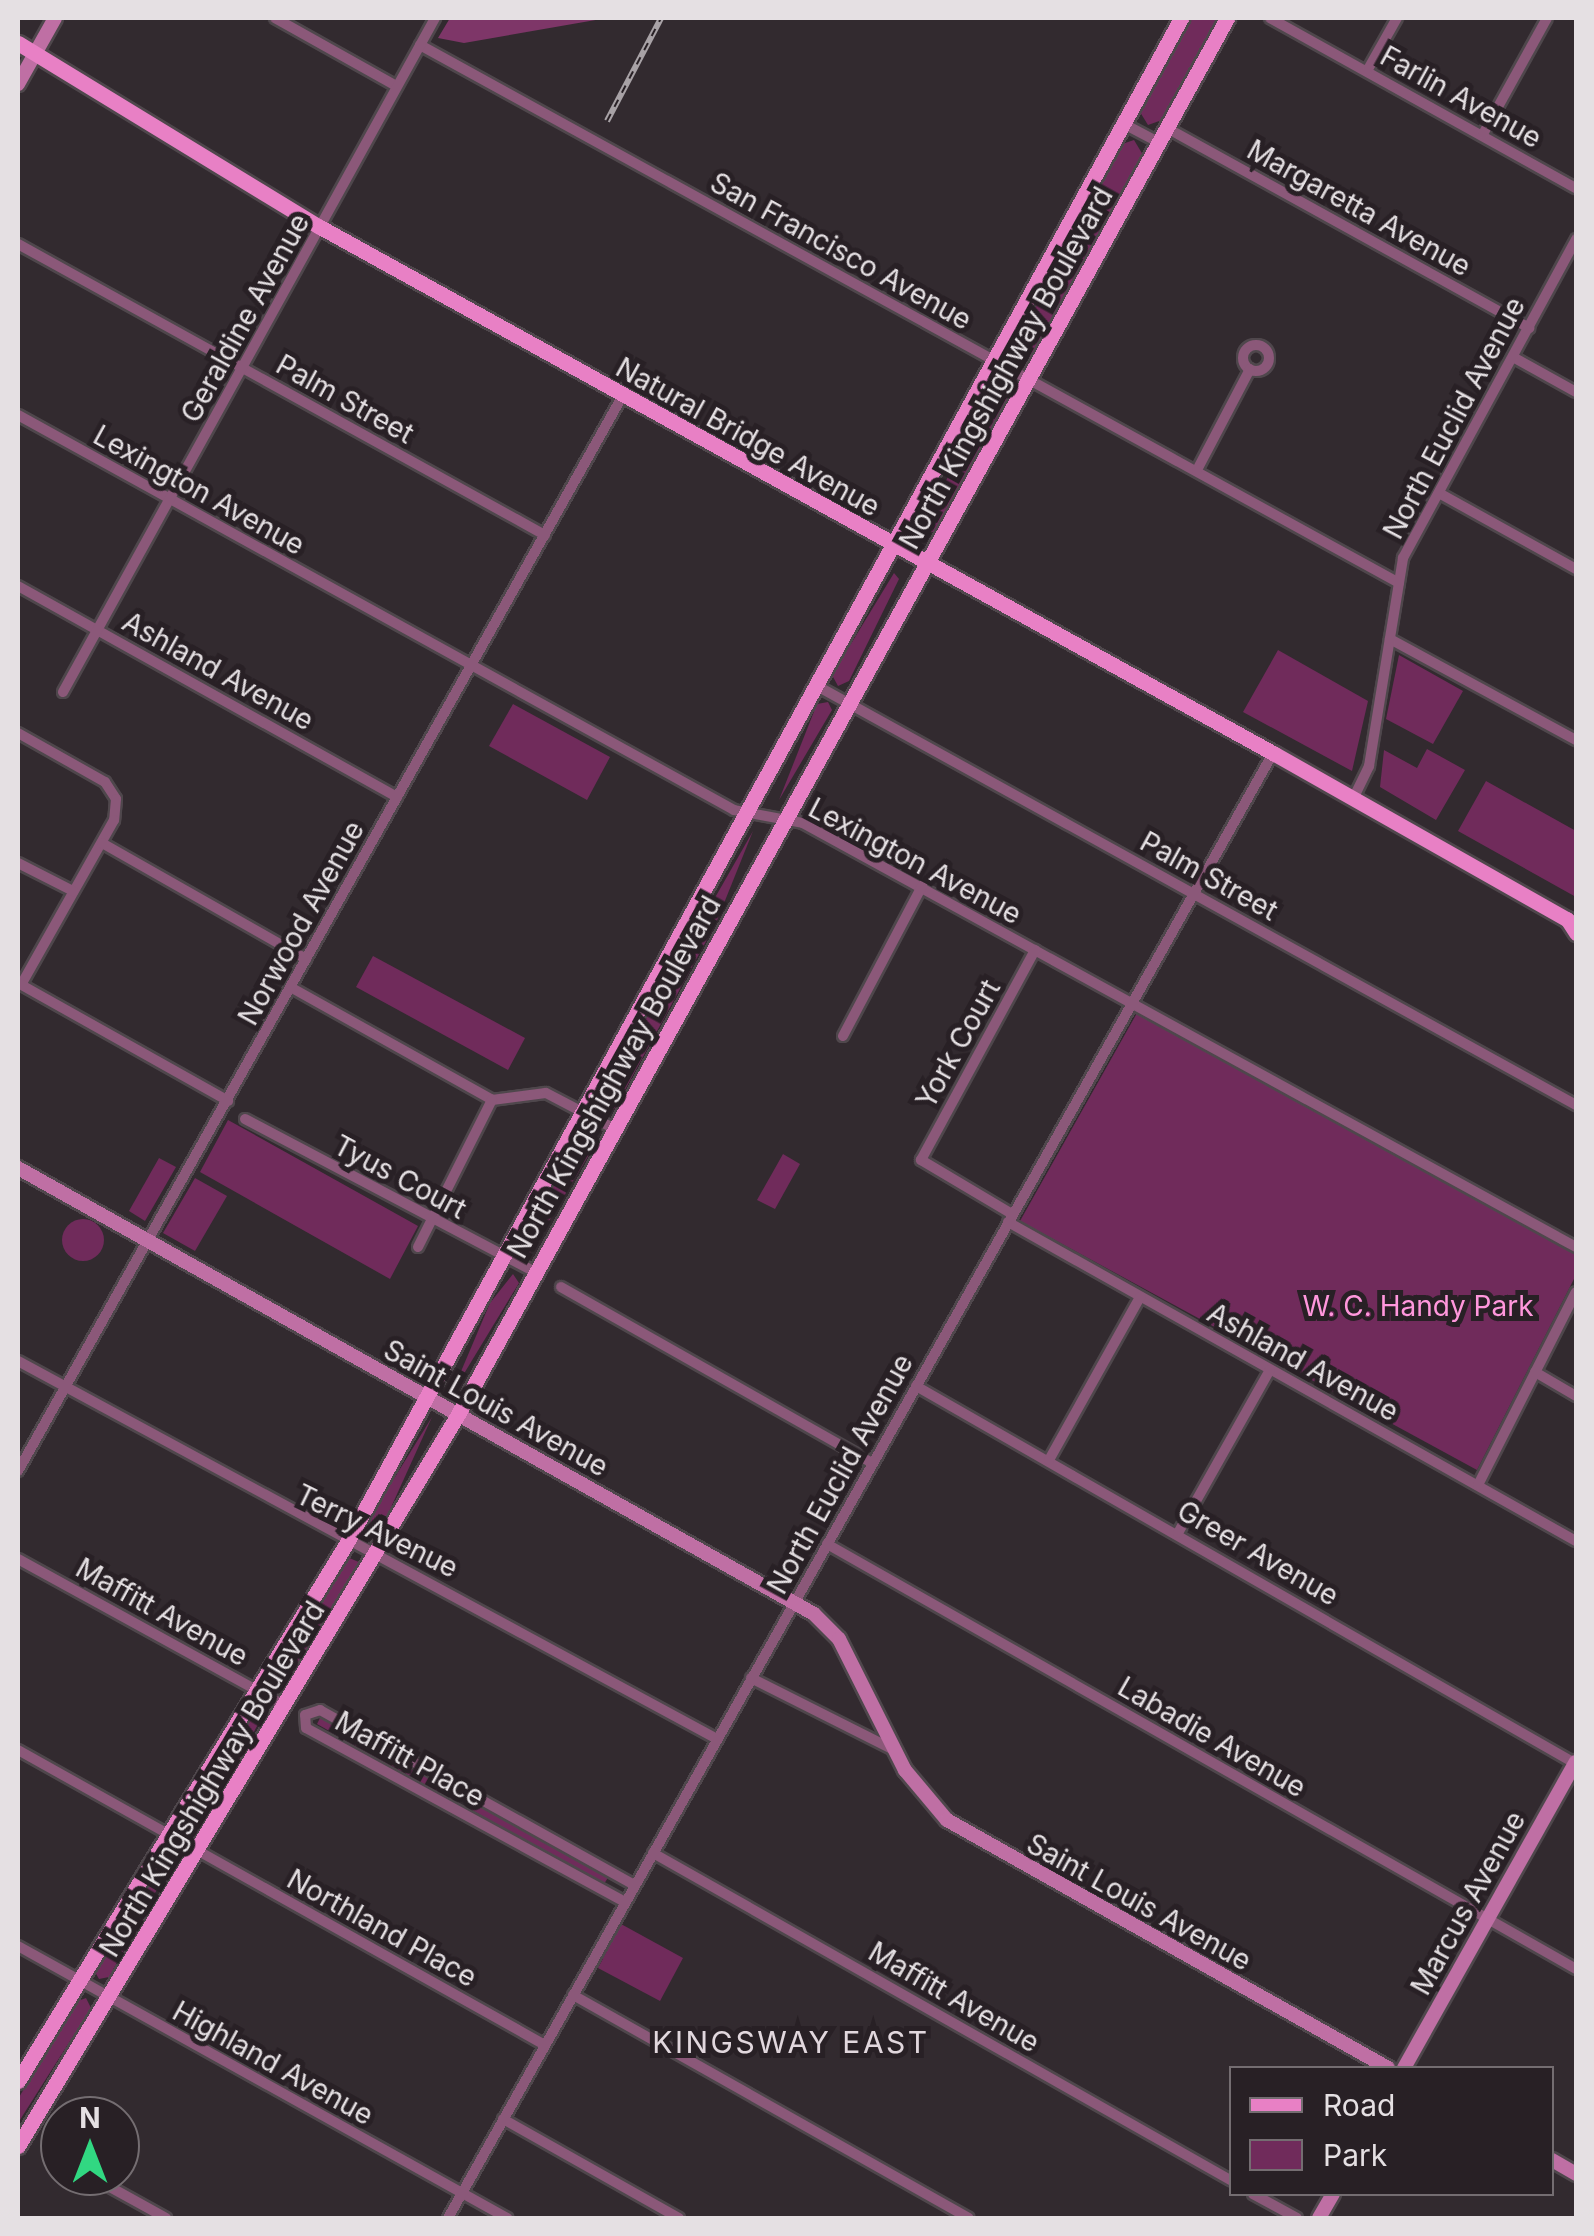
<!DOCTYPE html>
<style>
body{margin:0}
#map{position:relative;width:1594px;height:2236px;overflow:hidden;background:#322a2f;font-family:Inter,sans-serif}
div>[style]{position:absolute}
.green>*{inset:0;background:#702b5b}
.round{border-radius:50%}
.forest>*{inset:0;background:#7e3668}
.roads{filter:drop-shadow(2px 0 #4f474c) drop-shadow(-2px 0 #4f474c) drop-shadow(0 2px #4f474c) drop-shadow(0 -2px #4f474c)}
.street>*{height:10px;margin:-5px;padding:0 5px;transform-origin:5px;border-radius:5px;background:#8b5879}
.street>.ring{margin:-5px;padding:0;box-sizing:content-box;background:none;border:10px solid #8b5879;border-radius:50%}
.secondary>*{height:14px;margin:-7px;padding:0 7px;transform-origin:7px;border-radius:7px;background:#bf6fa4}
.primary>*{height:15px;margin:-7.5px;padding:0 7.5px;transform-origin:7.5px;border-radius:7.5px;background:#e880c5}
.rail>*{height:6px;margin-top:-3px;transform-origin:0;background:repeating-linear-gradient(90deg,#282025 0 8px,#a8a2a6 0 16px);box-sizing:border-box;border-block:2px solid #a8a2a6}
span{translate:-50% -50%;white-space:nowrap;text-align:center;line-height:1.15;-webkit-text-stroke:10px #282025;paint-order:stroke}
.street-label{font-size:28px;color:#e5e0e3}
.park-label{font-size:28px;color:#ff97dc}
.neighbourhood-label{font-size:30px;color:#e1d7dd;letter-spacing:2.5px}
.frame{position:absolute;inset:0;border:20px solid #e5e0e3;pointer-events:none}
.legend{position:absolute;left:1229px;top:2066px;width:325px;height:130px;box-sizing:border-box;background:#282025;border:2px solid #746d71;margin:0;padding:12px 18px;list-style:none;font-size:30px;color:#e5e0e3}
.legend li{display:flex;align-items:center;gap:20px;height:50px}
.legend b{width:50px;border:2px solid #746d71}
.north{position:absolute;left:40px;top:2096px;width:100px;height:100px;box-sizing:border-box;background:#282025;border:2px solid #746d71;border-radius:50%;rotate:0deg;font-size:28px;font-weight:700;line-height:40px;text-align:center;color:#e5e0e3}
.north::after{content:'';display:block;margin:auto;width:35px;height:45px;background:#31d882;clip-path:polygon(50% 0,100% 100%,50% 72%,0 100%)}
</style>
<div id="map">
<div class="green">
<i style="clip-path:polygon(1191px 18px,1217px 18px,1162px 120px,1148px 125px,1140px 112px)"></i>
<i style="clip-path:polygon(1134px 140px,1143px 155px,1034px 356px,1015px 357px,1011px 349px,1122px 144px)"></i>
<i style="clip-path:polygon(1000px 374px,1014px 391px,950px 509px,933px 532px,920px 532px)"></i>
<i style="clip-path:polygon(894px 573px,899px 579px,849px 681px,838px 686px,832px 675px)"></i>
<i style="clip-path:polygon(1278px 650px,1368px 701px,1352px 771px,1243px 712px)"></i>
<i style="clip-path:polygon(1399px 655px,1463px 691px,1433px 744px,1386px 719px)"></i>
<i style="clip-path:polygon(828px 702px,832px 710px,779px 800px,817px 704px)"></i>
<i style="clip-path:polygon(513px 704px,610px 757px,587px 800px,489px 746px)"></i>
<i style="clip-path:polygon(1427px 749px,1465px 770px,1436px 820px,1380px 787px,1384px 750px,1417px 768px)"></i>
<i style="clip-path:polygon(1486px 781px,1576px 831px,1576px 897px,1458px 831px)"></i>
<i style="clip-path:polygon(753px 831px,716px 923px,615px 1108px,604px 1112px,598px 1103px)"></i>
<i style="clip-path:polygon(373px 956px,525px 1038px,508px 1070px,356px 987px)"></i>
<i style="clip-path:polygon(1137px 1013px,1576px 1255px,1576px 1275px,1477px 1470px,1020px 1221px)"></i>
<i style="clip-path:polygon(228px 1120px,418px 1226px,390px 1279px,200px 1172px)"></i>
<i style="clip-path:polygon(581px 1135px,596px 1143px,528px 1256px,521px 1245px)"></i>
<i style="clip-path:polygon(783px 1154px,800px 1164px,775px 1209px,757px 1200px)"></i>
<i style="clip-path:polygon(159px 1158px,176px 1167px,145px 1221px,129px 1211px)"></i>
<i style="clip-path:polygon(195px 1178px,227px 1196px,195px 1251px,163px 1233px)"></i>
<i class="round" style="left:62px;top:1219px;width:42px;height:42px"></i>
<i style="clip-path:polygon(513px 1274px,519px 1283px,451px 1395px,490px 1303px)"></i>
<i style="clip-path:polygon(432px 1417px,378px 1536px,366px 1537px,366px 1524px)"></i>
<i style="clip-path:polygon(347px 1557px,361px 1563px,290px 1681px,277px 1682px)"></i>
<i style="clip-path:polygon(250px 1714px,261px 1719px,197px 1834px,189px 1833px,184px 1824px)"></i>
<i style="clip-path:polygon(321px 1716px,451px 1789px,447px 1797px,317px 1724px)"></i>
<i style="clip-path:polygon(472px 1800px,609px 1876px,604px 1884px,468px 1808px)"></i>
<i style="clip-path:polygon(177px 1853px,109px 1977px,99px 1979px,94px 1970px,165px 1854px)"></i>
<i style="clip-path:polygon(621px 1924px,683px 1958px,660px 2001px,598px 1968px)"></i>
<i style="clip-path:polygon(86px 1998px,91px 2008px,18px 2123px,18px 2099px,75px 2002px)"></i>
</div>
<div class="forest">
<i style="clip-path:polygon(450px 18px,607px 18px,464px 43px,438px 38px)"></i>
</div>
<div class="roads">
<div class="street">
<i style="left:275px;top:18px;width:139px;rotate:29.3deg"></i>
<i style="left:1270px;top:18px;width:350px;rotate:29.1deg"></i>
<i style="left:420px;top:45px;width:1117px;rotate:28.79deg"></i>
<i style="left:1367px;top:71px;width:61px;rotate:-60.5deg"></i>
<i style="left:1124px;top:124px;width:41px;rotate:27.8deg"></i>
<i style="left:1167px;top:128px;width:414px;rotate:28.9deg"></i>
<i style="left:1483px;top:134px;width:132px;rotate:-61.1deg"></i>
<i style="left:18px;top:244px;width:602px;rotate:28.91deg"></i>
<i class="ring" style="left:1243px;top:345px;width:16px;height:16px"></i>
<i style="left:1513px;top:357px;width:72px;rotate:29.1deg"></i>
<i style="left:18px;top:415px;width:818px;rotate:28.88deg"></i>
<i style="left:734px;top:810px;width:70px;rotate:10.7deg"></i>
<i style="left:803px;top:823px;width:882px;rotate:28.75deg"></i>
<i style="left:1197px;top:470px;width:114px;rotate:-62.3deg"></i>
<i style="left:1439px;top:493px;width:157px;rotate:29deg"></i>
<i style="left:18px;top:586px;width:434px;rotate:29.1deg"></i>
<i style="left:1390px;top:639px;width:212px;rotate:28.5deg"></i>
<i style="left:819px;top:687px;width:865px;rotate:28.91deg"></i>
<i style="left:63px;top:692px;width:770px;rotate:-61.1deg"></i>
<i style="left:18px;top:733px;width:100px;rotate:29.4deg"></i>
<i style="left:105px;top:782px;width:20px;rotate:57deg"></i>
<i style="left:116px;top:799px;width:21px;rotate:95deg"></i>
<i style="left:114px;top:820px;width:187px;rotate:119.4deg"></i>
<i style="left:1353px;top:799px;width:37px;rotate:-64deg"></i>
<i style="left:1369px;top:766px;width:211px;rotate:-80.7deg"></i>
<i style="left:1403px;top:558px;width:363px;rotate:-61.5deg"></i>
<i style="left:102px;top:843px;width:235px;rotate:29.6deg"></i>
<i style="left:18px;top:863px;width:62px;rotate:27deg"></i>
<i style="left:18px;top:983px;width:241px;rotate:29.3deg"></i>
<i style="left:292px;top:988px;width:229px;rotate:29.2deg"></i>
<i style="left:492px;top:1100px;width:54px;rotate:-7.4deg"></i>
<i style="left:546px;top:1093px;width:76px;rotate:27.6deg"></i>
<i style="left:843px;top:1036px;width:170px;rotate:-62.2deg"></i>
<i style="left:245px;top:1119px;width:328px;rotate:27.8deg"></i>
<i style="left:1012px;top:1214px;width:106px;rotate:-149.3deg"></i>
<i style="left:921px;top:1160px;width:239px;rotate:-61.5deg"></i>
<i style="left:1008px;top:1222px;width:651px;rotate:29.32deg"></i>
<i style="left:418px;top:1247px;width:165px;rotate:-63.3deg"></i>
<i style="left:561px;top:1287px;width:357px;rotate:29.5deg"></i>
<i style="left:18px;top:1361px;width:795px;rotate:28.4deg"></i>
<i style="left:1535px;top:1372px;width:48px;rotate:30.3deg"></i>
<i style="left:916px;top:1386px;width:761px;rotate:29.8deg"></i>
<i style="left:1049px;top:1460px;width:187px;rotate:-60.8deg"></i>
<i style="left:18px;top:1471px;width:1232px;rotate:-60.65deg"></i>
<i style="left:1478px;top:1485px;width:216px;rotate:-63.1deg"></i>
<i style="left:1178px;top:1533px;width:187px;rotate:-60.6deg"></i>
<i style="left:827px;top:1544px;width:861px;rotate:29.57deg"></i>
<i style="left:18px;top:1559px;width:305px;rotate:28.8deg"></i>
<i style="left:751px;top:1678px;width:158px;rotate:26.7deg"></i>
<i style="left:18px;top:1750px;width:604px;rotate:29.24deg"></i>
<i style="left:653px;top:1853px;width:665px;rotate:29.53deg"></i>
<i style="left:625px;top:1902px;width:363px;rotate:-151.4deg"></i>
<i style="left:306px;top:1728px;width:13px;rotate:-94deg"></i>
<i style="left:305px;top:1715px;width:16px;rotate:-18deg"></i>
<i style="left:320px;top:1710px;width:360px;rotate:29.1deg"></i>
<i style="left:18px;top:1946px;width:560px;rotate:29.08deg"></i>
<i style="left:573px;top:1995px;width:454px;rotate:29.4deg"></i>
<i style="left:503px;top:2119px;width:202px;rotate:29.4deg"></i>
<i style="left:49px;top:2153px;width:13px;rotate:29deg"></i>
<i style="left:90px;top:2176px;width:87px;rotate:28.9deg"></i>
<i style="left:1253px;top:2194px;width:50px;rotate:28.6deg"></i>
<i style="left:448px;top:2218px;width:1681px;rotate:-60.61deg"></i>
</div>
<div class="secondary">
<i style="left:18px;top:84px;width:76px;rotate:-60.7deg"></i>
<i style="left:18px;top:1168px;width:912px;rotate:29.26deg"></i>
<i style="left:814px;top:1614px;width:35px;rotate:45deg"></i>
<i style="left:839px;top:1639px;width:147px;rotate:63.3deg"></i>
<i style="left:905px;top:1770px;width:65px;rotate:50deg"></i>
<i style="left:947px;top:1820px;width:506px;rotate:29.35deg"></i>
<i style="left:1404px;top:2068px;width:351px;rotate:-60.7deg"></i>
<i style="left:1552px;top:2160px;width:28px;rotate:30deg"></i>
<i style="left:1319px;top:2218px;width:28px;rotate:-60deg"></i>
</div>
<div class="primary">
<i style="left:18px;top:43px;width:354px;rotate:31.4deg"></i>
<i style="left:320px;top:227px;width:1089px;rotate:28.9deg"></i>
<i style="left:1273px;top:753px;width:338px;rotate:29.5deg"></i>
<i style="left:1567px;top:919px;width:17px;rotate:57deg"></i>
<i style="left:18px;top:2081px;width:629px;rotate:-58.58deg"></i>
<i style="left:346px;top:1544px;width:1740px;rotate:-61.31deg"></i>
<i style="left:18px;top:2146px;width:852px;rotate:-58.98deg"></i>
<i style="left:457px;top:1416px;width:1596px;rotate:-61.15deg"></i>
</div>
</div>
<div class="rail">
<i style="left:607px;top:121px;width:116px;rotate:-62.3deg"></i>
</div>
<div class="street-label">
<span style="left:1461px;top:97px;rotate:29deg">Farlin Avenue</span>
<span style="left:1359px;top:208px;rotate:29deg">Margaretta Avenue</span>
<span style="left:841px;top:251px;rotate:29deg">San Francisco Avenue</span>
<span style="left:245px;top:318px;rotate:-61deg">Geraldine Avenue</span>
<span style="left:1006px;top:368px;rotate:-61deg">North Kingshighway Boulevard</span>
<span style="left:345px;top:399px;rotate:29deg">Palm Street</span>
<span style="left:1454px;top:418px;rotate:-62deg">North Euclid Avenue</span>
<span style="left:748px;top:437px;rotate:29deg">Natural Bridge Avenue</span>
<span style="left:199px;top:490px;rotate:29deg">Lexington Avenue</span>
<span style="left:218px;top:671px;rotate:29deg">Ashland Avenue</span>
<span style="left:915px;top:861px;rotate:28deg">Lexington Avenue</span>
<span style="left:1209px;top:876px;rotate:29deg">Palm Street</span>
<span style="left:301px;top:923px;rotate:-61deg">Norwood Avenue</span>
<span style="left:958px;top:1044px;rotate:-61deg">York Court</span>
<span style="left:614px;top:1077px;rotate:-61deg">North Kingshighway Boulevard</span>
<span style="left:400px;top:1177px;rotate:28deg">Tyus Court</span>
<span style="left:1303px;top:1362px;rotate:29deg">Ashland Avenue</span>
<span style="left:496px;top:1408px;rotate:29deg">Saint Louis Avenue</span>
<span style="left:840px;top:1474px;rotate:-61deg">North Euclid Avenue</span>
<span style="left:377px;top:1531px;rotate:26deg">Terry Avenue</span>
<span style="left:1258px;top:1553px;rotate:30deg">Greer Avenue</span>
<span style="left:162px;top:1612px;rotate:29deg">Maffitt Avenue</span>
<span style="left:1212px;top:1737px;rotate:30deg">Labadie Avenue</span>
<span style="left:410px;top:1759px;rotate:29deg">Maffitt Place</span>
<span style="left:212px;top:1779px;rotate:-59deg">North Kingshighway Boulevard</span>
<span style="left:1139px;top:1902px;rotate:29deg">Saint Louis Avenue</span>
<span style="left:1468px;top:1903px;rotate:-61deg">Marcus Avenue</span>
<span style="left:382px;top:1928px;rotate:29deg">Northland Place</span>
<span style="left:954px;top:1997px;rotate:30deg">Maffitt Avenue</span>
<span style="left:273px;top:2063px;rotate:29deg">Highland Avenue</span>
</div>
<div class="park-label">
<span style="left:1418px;top:1306px">W. C. Handy Park</span>
</div>
<div class="neighbourhood-label">
<span style="left:791px;top:2042px">KINGSWAY EAST</span>
</div>
<div class="frame"></div>
<ul class="legend">
<li><b style="height:12px;background:#e880c5"></b>Road</li>
<li><b style="height:28px;background:#702b5b"></b>Park</li>
</ul>
<div class="north">N</div>
</div>
